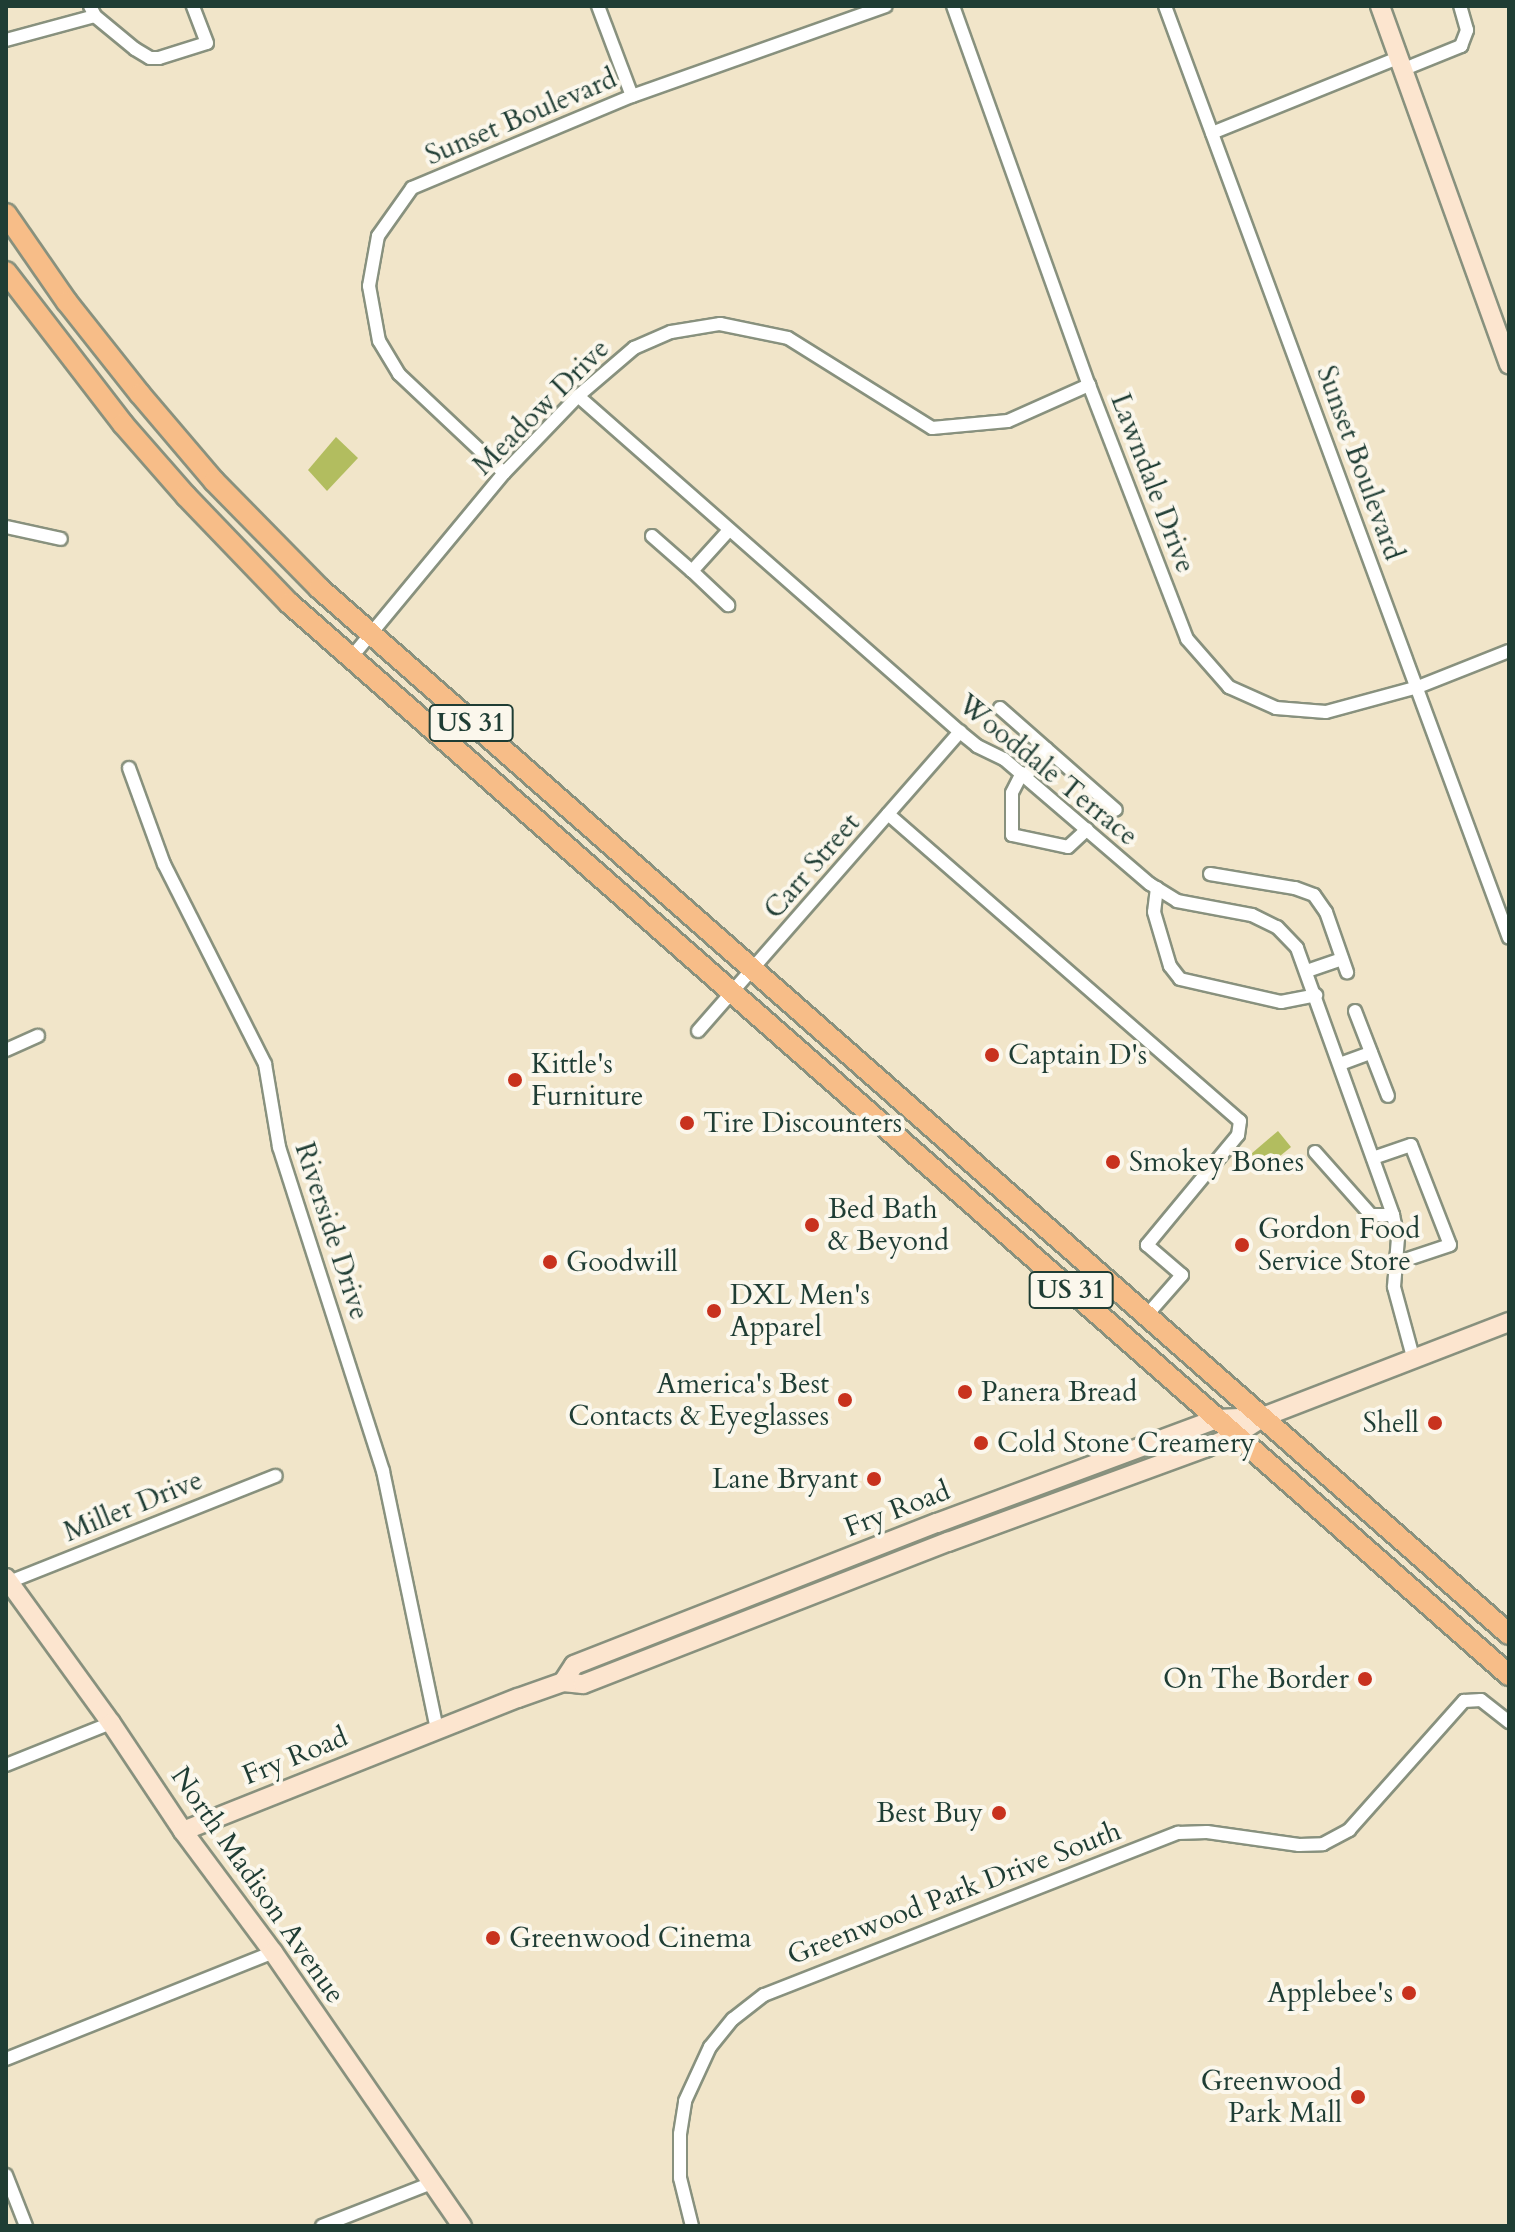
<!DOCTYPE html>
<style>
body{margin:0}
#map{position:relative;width:1515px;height:2232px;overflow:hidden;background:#f1e5c9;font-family:Cardo,serif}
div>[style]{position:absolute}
.green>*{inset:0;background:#b2bd5f}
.roads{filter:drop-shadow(2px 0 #88917e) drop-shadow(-2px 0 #88917e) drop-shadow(0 2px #88917e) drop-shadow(0 -2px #88917e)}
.street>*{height:12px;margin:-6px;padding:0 6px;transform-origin:6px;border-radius:6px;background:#fff}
.secondary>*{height:18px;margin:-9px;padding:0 9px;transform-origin:9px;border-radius:9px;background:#fce5cf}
.primary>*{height:20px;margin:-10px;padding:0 10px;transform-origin:10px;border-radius:10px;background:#f7bd88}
.dots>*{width:22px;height:22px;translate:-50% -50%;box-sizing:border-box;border:4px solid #fbf7ec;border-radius:50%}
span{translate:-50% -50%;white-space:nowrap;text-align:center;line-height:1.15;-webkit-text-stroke:8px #fbf7ec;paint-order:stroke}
.shield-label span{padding:2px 6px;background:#fbf7ec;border:2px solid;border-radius:6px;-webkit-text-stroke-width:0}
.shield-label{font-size:26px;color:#1f3d34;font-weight:700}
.street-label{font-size:28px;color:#1f3d34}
.poi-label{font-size:28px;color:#1f3d34}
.left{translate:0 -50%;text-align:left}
.right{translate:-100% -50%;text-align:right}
.frame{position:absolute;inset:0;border:8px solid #1f3d34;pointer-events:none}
</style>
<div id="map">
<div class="green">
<i style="clip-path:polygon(336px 437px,358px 458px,327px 491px,308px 470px)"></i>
<i style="clip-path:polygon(1278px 1131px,1291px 1147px,1257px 1175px,1244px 1160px)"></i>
</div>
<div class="roads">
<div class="street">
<i style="left:90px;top:6px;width:11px;rotate:63deg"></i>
<i style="left:95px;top:16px;width:52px;rotate:39.5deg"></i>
<i style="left:135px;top:49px;width:17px;rotate:31deg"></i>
<i style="left:150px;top:58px;width:9px"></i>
<i style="left:159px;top:58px;width:50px;rotate:-17.4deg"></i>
<i style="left:207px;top:43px;width:40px;rotate:-111deg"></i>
<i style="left:598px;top:6px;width:96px;rotate:69.3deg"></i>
<i style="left:953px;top:6px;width:403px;rotate:70.3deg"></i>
<i style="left:1089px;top:385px;width:272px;rotate:68.9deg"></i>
<i style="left:1187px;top:639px;width:64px;rotate:48.8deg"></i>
<i style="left:1229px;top:687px;width:51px;rotate:24.1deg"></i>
<i style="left:1276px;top:708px;width:50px;rotate:4.6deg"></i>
<i style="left:1326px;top:712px;width:95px;rotate:-15.2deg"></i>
<i style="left:1418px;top:687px;width:98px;rotate:-21.6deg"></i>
<i style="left:1165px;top:6px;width:993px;rotate:69.74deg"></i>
<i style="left:6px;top:40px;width:92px;rotate:-15.1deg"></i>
<i style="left:1402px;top:70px;width:64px;rotate:-22.1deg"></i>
<i style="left:1461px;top:46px;width:17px;rotate:-69deg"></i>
<i style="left:1467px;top:30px;width:25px;rotate:-106deg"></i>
<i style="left:1212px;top:133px;width:201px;rotate:-22deg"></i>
<i style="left:578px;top:396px;width:509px;rotate:41.33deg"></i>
<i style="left:960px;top:732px;width:22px;rotate:39deg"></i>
<i style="left:977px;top:746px;width:30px;rotate:26deg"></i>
<i style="left:1004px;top:759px;width:192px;rotate:40.6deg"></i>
<i style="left:1150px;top:884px;width:32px;rotate:32deg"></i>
<i style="left:1177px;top:901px;width:76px;rotate:10.6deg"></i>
<i style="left:1252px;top:915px;width:28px;rotate:26deg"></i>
<i style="left:1277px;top:927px;width:29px;rotate:46deg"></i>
<i style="left:1297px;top:948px;width:284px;rotate:70.2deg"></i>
<i style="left:1393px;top:1215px;width:24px;rotate:78deg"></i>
<i style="left:1398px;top:1238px;width:49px;rotate:94.7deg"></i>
<i style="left:1394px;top:1287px;width:73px;rotate:74.8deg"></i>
<i style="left:504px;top:473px;width:144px;rotate:-136.7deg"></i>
<i style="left:399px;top:374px;width:39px;rotate:-121deg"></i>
<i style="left:379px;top:341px;width:56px;rotate:-100.3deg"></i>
<i style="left:369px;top:286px;width:51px;rotate:-79.8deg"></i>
<i style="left:378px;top:236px;width:59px;rotate:-54.7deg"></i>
<i style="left:412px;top:188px;width:238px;rotate:-22.7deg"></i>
<i style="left:632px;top:96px;width:269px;rotate:-19.5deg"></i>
<i style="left:6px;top:527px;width:56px;rotate:12.3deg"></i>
<i style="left:652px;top:536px;width:53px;rotate:41.2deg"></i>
<i style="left:692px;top:571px;width:55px;rotate:-47.9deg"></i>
<i style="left:692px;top:571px;width:50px;rotate:43.4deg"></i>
<i style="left:350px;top:659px;width:241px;rotate:-50.4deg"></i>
<i style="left:504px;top:473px;width:107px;rotate:-46.1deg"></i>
<i style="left:578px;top:396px;width:74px;rotate:-40.6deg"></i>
<i style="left:634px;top:348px;width:40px;rotate:-23.4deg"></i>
<i style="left:671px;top:332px;width:50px;rotate:-9.3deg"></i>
<i style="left:720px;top:324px;width:69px;rotate:11.6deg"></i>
<i style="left:788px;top:338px;width:170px;rotate:32deg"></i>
<i style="left:932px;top:428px;width:76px;rotate:-5.3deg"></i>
<i style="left:1008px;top:421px;width:89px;rotate:-24deg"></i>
<i style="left:1000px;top:708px;width:154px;rotate:41.3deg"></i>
<i style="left:129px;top:768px;width:102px;rotate:70deg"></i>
<i style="left:164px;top:864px;width:224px;rotate:63.2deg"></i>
<i style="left:265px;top:1064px;width:84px;rotate:80.4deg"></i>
<i style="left:279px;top:1147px;width:340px;rotate:72.2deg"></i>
<i style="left:383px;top:1471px;width:265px;rotate:78.2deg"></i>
<i style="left:1022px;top:773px;width:22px;rotate:117deg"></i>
<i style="left:1012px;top:793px;width:42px;rotate:90deg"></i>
<i style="left:1012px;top:835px;width:57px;rotate:12.1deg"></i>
<i style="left:1068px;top:847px;width:26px;rotate:-43deg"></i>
<i style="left:1026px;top:776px;width:34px;rotate:-53deg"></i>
<i style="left:888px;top:814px;width:467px;rotate:41.1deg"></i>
<i style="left:1240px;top:1121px;width:14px;rotate:98deg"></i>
<i style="left:1238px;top:1135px;width:143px;rotate:129.6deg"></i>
<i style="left:1147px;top:1245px;width:46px;rotate:40.6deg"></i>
<i style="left:1182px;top:1275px;width:53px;rotate:131.2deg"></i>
<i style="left:1210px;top:874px;width:86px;rotate:9.4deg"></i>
<i style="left:1295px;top:888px;width:20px;rotate:20deg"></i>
<i style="left:1314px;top:895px;width:21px;rotate:55deg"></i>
<i style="left:1326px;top:912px;width:64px;rotate:70.7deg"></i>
<i style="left:1157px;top:888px;width:24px;rotate:97deg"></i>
<i style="left:1154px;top:912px;width:56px;rotate:73.5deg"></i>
<i style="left:1170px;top:966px;width:16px;rotate:52deg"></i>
<i style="left:1180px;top:979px;width:104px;rotate:12.8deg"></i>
<i style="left:1281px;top:1002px;width:36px;rotate:-11deg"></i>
<i style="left:1307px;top:971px;width:37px;rotate:-19deg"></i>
<i style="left:1355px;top:1011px;width:91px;rotate:68.8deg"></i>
<i style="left:698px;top:1031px;width:398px;rotate:-48.8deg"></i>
<i style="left:6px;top:1050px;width:35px;rotate:-24deg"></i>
<i style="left:1340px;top:1064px;width:33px;rotate:-20deg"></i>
<i style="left:1315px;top:1152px;width:84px;rotate:48.4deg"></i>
<i style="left:1371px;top:1215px;width:22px"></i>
<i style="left:1373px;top:1158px;width:40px;rotate:-18.9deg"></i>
<i style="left:1411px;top:1145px;width:107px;rotate:68.7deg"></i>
<i style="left:1450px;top:1245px;width:57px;rotate:161.6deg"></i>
<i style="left:9px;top:1582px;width:287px;rotate:-21.7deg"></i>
<i style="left:6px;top:1765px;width:113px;rotate:-21.8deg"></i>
<i style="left:6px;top:2059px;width:288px;rotate:-21.8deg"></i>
<i style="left:6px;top:2175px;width:55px;rotate:68.6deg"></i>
<i style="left:322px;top:2226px;width:118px;rotate:-21.4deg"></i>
<i style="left:692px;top:2226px;width:49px;rotate:-104deg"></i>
<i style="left:680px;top:2178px;width:44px;rotate:-90deg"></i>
<i style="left:680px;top:2134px;width:33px;rotate:-81deg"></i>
<i style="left:685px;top:2101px;width:60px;rotate:-65.2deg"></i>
<i style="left:710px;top:2047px;width:36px;rotate:-51deg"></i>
<i style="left:733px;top:2019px;width:39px;rotate:-38deg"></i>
<i style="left:764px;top:1995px;width:445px;rotate:-21.4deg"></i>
<i style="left:1178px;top:1833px;width:29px;rotate:-2deg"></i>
<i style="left:1207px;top:1832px;width:93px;rotate:8deg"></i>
<i style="left:1299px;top:1845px;width:24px;rotate:-2deg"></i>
<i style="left:1323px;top:1844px;width:30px;rotate:-28deg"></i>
<i style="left:1349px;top:1830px;width:173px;rotate:-48.3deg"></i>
<i style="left:1464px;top:1701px;width:17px;rotate:-3deg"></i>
<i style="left:1481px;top:1700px;width:36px;rotate:38deg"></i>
</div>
<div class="secondary">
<i style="left:1380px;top:6px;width:381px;rotate:70.2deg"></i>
<i style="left:6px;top:1578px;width:179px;rotate:54.1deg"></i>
<i style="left:111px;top:1723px;width:130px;rotate:56.3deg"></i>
<i style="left:183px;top:1831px;width:151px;rotate:53.4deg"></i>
<i style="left:273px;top:1952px;width:333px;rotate:55.4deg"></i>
<i style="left:563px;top:1682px;width:20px;rotate:-57deg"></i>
<i style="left:574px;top:1665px;width:390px;rotate:-21.4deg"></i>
<i style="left:937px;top:1523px;width:299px;rotate:-20.4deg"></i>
<i style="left:1217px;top:1419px;width:45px;rotate:-2.5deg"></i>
<i style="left:183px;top:1831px;width:360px;rotate:-21.7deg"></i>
<i style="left:518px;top:1698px;width:48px;rotate:-19.6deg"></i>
<i style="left:563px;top:1682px;width:20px;rotate:6deg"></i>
<i style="left:583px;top:1684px;width:392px;rotate:-21.3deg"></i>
<i style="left:948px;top:1542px;width:274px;rotate:-20.1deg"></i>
<i style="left:1205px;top:1448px;width:31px;rotate:-22deg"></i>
<i style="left:1234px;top:1436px;width:35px;rotate:-33deg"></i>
<i style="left:1263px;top:1417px;width:264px;rotate:-21.1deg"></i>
</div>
<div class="primary">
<i style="left:6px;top:214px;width:107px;rotate:55.3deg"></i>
<i style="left:67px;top:302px;width:117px;rotate:51.6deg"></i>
<i style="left:140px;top:394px;width:114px;rotate:49.6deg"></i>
<i style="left:214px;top:481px;width:150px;rotate:45.5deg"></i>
<i style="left:319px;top:588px;width:1584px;rotate:41.32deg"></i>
<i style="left:6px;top:272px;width:192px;rotate:52.4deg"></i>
<i style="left:123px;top:424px;width:96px;rotate:48.8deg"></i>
<i style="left:186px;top:496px;width:149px;rotate:46.1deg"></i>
<i style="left:289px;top:603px;width:1624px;rotate:41.31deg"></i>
</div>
</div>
<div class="dots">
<i style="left:992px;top:1055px;background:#c8321e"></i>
<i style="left:515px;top:1080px;background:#c8321e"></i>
<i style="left:687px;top:1123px;background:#c8321e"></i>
<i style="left:1113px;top:1162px;background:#c8321e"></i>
<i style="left:812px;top:1225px;background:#c8321e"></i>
<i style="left:1242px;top:1245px;background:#c8321e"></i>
<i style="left:550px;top:1262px;background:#c8321e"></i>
<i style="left:714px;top:1311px;background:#c8321e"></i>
<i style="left:965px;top:1392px;background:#c8321e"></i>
<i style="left:845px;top:1400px;background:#c8321e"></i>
<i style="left:1435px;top:1423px;background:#c8321e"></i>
<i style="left:981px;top:1443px;background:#c8321e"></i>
<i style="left:874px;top:1479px;background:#c8321e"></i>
<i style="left:1365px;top:1679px;background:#c8321e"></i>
<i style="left:999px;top:1813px;background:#c8321e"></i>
<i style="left:493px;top:1938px;background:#c8321e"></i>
<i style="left:1409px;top:1993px;background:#c8321e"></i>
<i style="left:1358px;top:2097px;background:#c8321e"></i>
</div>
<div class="shield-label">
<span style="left:471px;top:723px">US 31</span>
<span style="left:1071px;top:1290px">US 31</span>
</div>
<div class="street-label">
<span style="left:521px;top:117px;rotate:-23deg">Sunset Boulevard</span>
<span style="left:541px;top:407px;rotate:-45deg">Meadow Drive</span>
<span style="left:1360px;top:463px;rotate:70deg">Sunset Boulevard</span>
<span style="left:1153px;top:483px;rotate:69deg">Lawndale Drive</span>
<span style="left:1048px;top:770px;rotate:39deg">Wooddale Terrace</span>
<span style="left:812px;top:866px;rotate:-49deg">Carr Street</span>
<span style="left:332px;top:1231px;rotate:72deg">Riverside Drive</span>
<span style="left:133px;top:1506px;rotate:-22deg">Miller Drive</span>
<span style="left:897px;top:1509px;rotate:-21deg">Fry Road</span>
<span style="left:295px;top:1756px;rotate:-22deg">Fry Road</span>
<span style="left:258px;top:1885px;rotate:55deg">North Madison Avenue</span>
<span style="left:954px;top:1893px;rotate:-21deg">Greenwood Park Drive South</span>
</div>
<div class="poi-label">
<span class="left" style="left:1008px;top:1055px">Captain D's</span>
<span class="left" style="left:531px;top:1080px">Kittle's<br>Furniture</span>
<span class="left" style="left:703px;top:1123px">Tire Discounters</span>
<span class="left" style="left:1129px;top:1162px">Smokey Bones</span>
<span class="left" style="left:828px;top:1225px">Bed Bath<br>&amp; Beyond</span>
<span class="left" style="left:1258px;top:1245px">Gordon Food<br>Service Store</span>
<span class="left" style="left:566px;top:1262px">Goodwill</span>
<span class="left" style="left:730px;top:1311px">DXL Men's<br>Apparel</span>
<span class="right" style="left:829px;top:1400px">America's Best<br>Contacts &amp; Eyeglasses</span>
<span class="left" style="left:981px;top:1392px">Panera Bread</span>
<span class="right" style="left:1419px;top:1423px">Shell</span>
<span class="left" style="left:997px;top:1443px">Cold Stone Creamery</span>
<span class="right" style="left:858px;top:1479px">Lane Bryant</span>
<span class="right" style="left:1349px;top:1679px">On The Border</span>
<span class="right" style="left:983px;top:1813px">Best Buy</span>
<span class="left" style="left:509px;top:1938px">Greenwood Cinema</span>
<span class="right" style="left:1393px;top:1993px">Applebee's</span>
<span class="right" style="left:1342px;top:2097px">Greenwood<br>Park Mall</span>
</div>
<div class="frame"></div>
</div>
